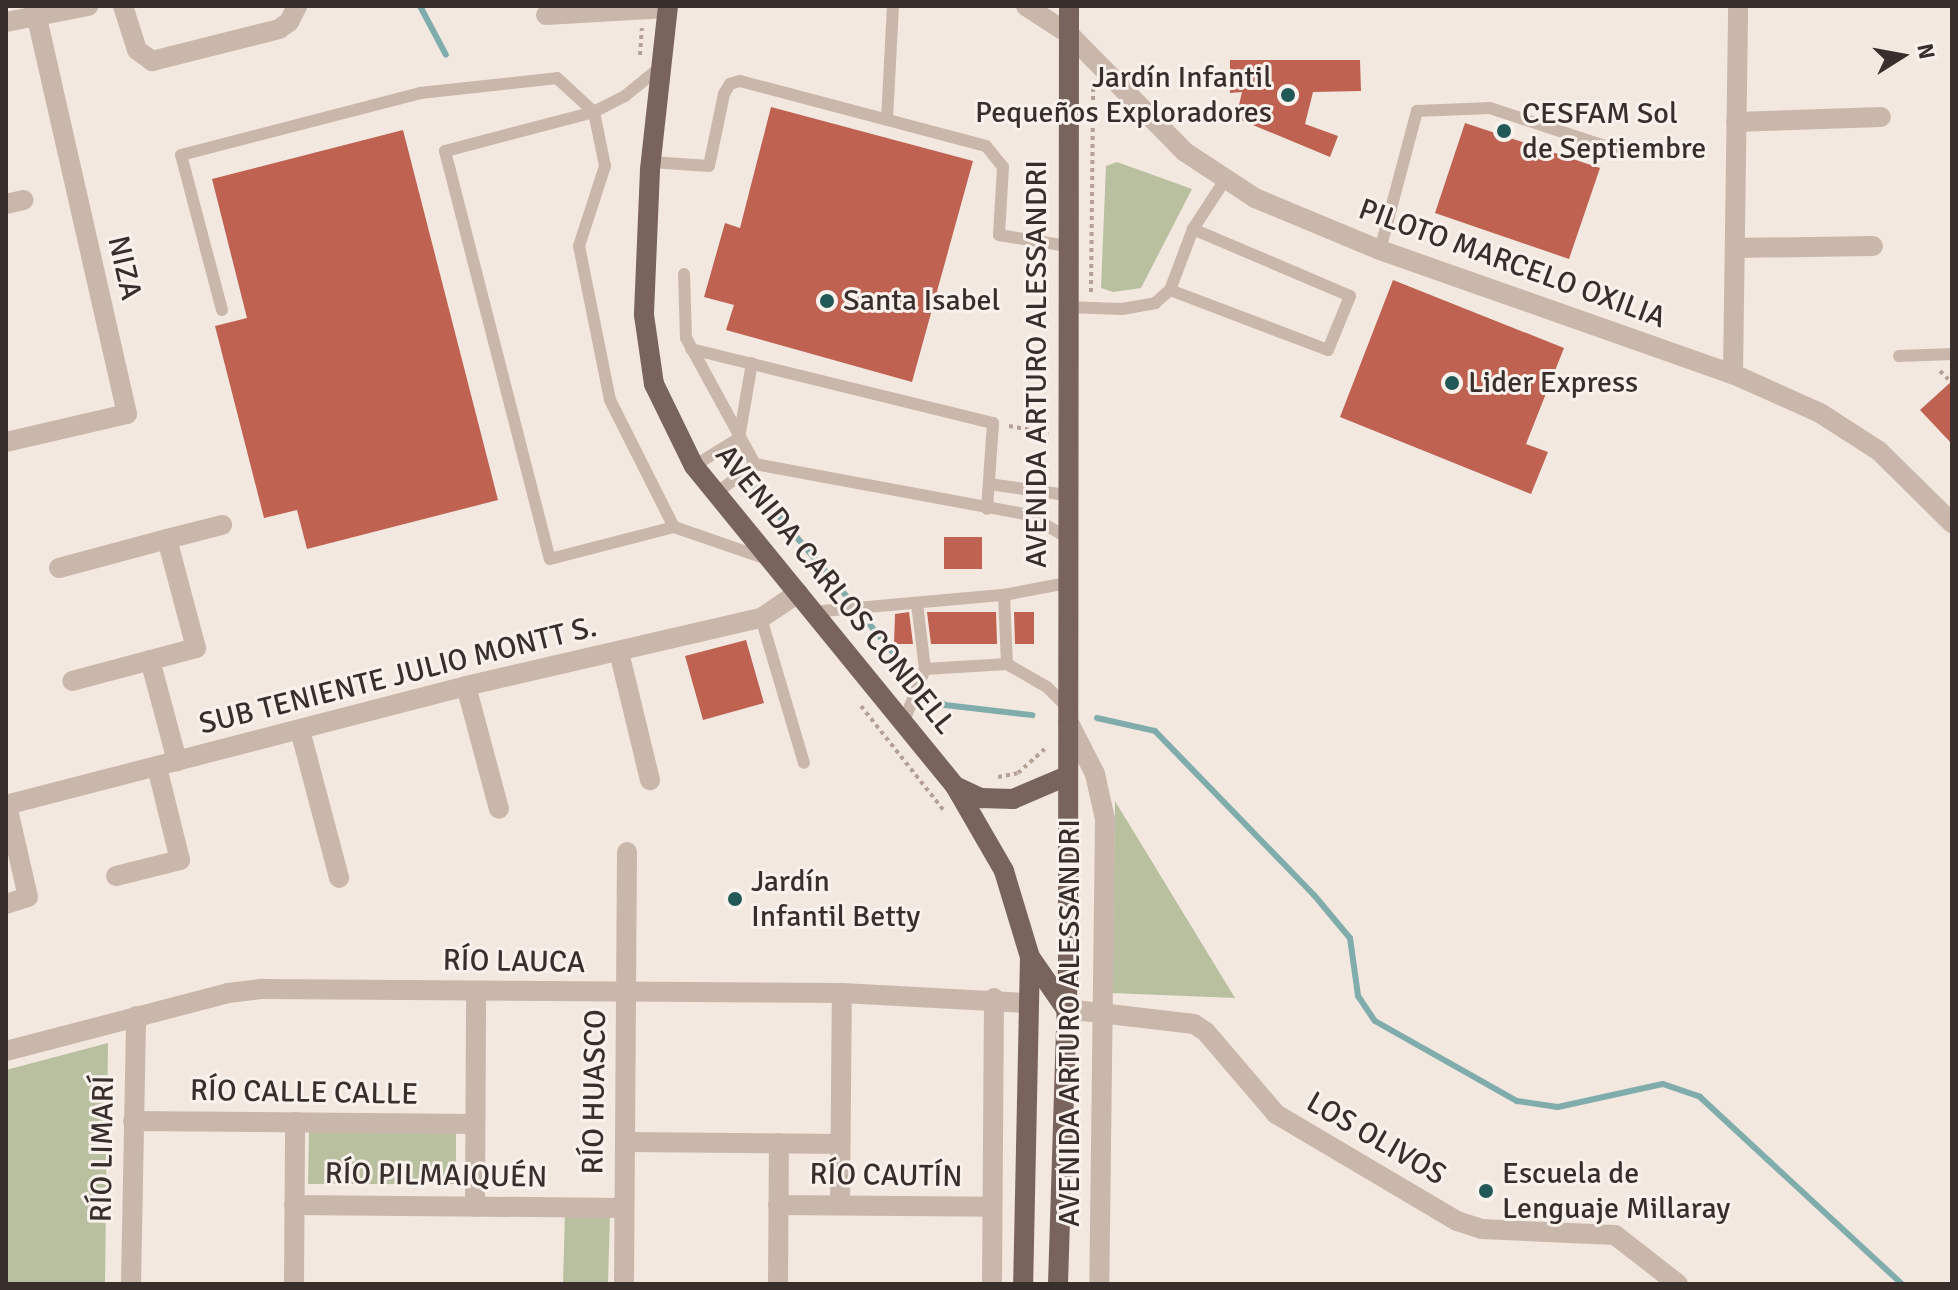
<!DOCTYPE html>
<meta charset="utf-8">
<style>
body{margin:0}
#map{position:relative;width:1958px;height:1290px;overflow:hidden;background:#f2e8e0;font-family:Signika,sans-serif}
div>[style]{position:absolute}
.green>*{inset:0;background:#b8c0a0}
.stream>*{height:6px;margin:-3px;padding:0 3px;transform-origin:3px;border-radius:3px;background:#80adac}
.building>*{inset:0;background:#bf6251}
.path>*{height:4px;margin-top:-2px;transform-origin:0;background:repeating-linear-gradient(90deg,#b5a196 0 4px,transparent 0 8px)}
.service>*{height:12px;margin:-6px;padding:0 6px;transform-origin:6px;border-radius:6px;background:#cab7ac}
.minor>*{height:20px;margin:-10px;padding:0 10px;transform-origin:10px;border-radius:10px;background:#cab7ac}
.tertiary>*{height:20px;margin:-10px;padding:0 10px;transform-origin:10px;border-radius:10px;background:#cab7ac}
.primary>*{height:20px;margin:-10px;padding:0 10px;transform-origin:10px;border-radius:10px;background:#79645d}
.dots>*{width:22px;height:22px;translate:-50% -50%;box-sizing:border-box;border:4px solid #f9f2ec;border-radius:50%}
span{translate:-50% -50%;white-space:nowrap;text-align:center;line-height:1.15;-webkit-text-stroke:6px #f9f2ec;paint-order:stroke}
.poi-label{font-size:30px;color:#382e2b}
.right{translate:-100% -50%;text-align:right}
.left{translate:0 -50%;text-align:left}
.street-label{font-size:30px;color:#382e2b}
.frame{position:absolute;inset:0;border:8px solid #382e2b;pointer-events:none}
.north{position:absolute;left:1862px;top:16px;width:80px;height:80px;-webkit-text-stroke:6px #f9f2ec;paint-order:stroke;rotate:79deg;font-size:22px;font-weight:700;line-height:32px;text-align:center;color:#382e2b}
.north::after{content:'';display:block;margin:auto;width:28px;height:36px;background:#382e2b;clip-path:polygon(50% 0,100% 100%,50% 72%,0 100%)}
</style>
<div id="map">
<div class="green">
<i style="clip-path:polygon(1117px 162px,1192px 189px,1141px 288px,1113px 292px,1101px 288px,1106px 166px)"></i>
<i style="clip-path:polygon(1115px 801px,1235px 998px,1112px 993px)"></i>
<i style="clip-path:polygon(108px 1043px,105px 1284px,6px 1284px,6px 1070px)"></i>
<i style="clip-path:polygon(309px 1132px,456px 1133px,456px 1184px,308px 1184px)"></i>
<i style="clip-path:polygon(565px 1211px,610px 1212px,608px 1284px,563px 1284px)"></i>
</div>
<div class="stream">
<i style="left:420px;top:6px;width:55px;rotate:62deg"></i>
<i style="left:750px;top:482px;width:153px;rotate:49.8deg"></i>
<i style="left:865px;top:619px;width:72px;rotate:50.1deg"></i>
<i style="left:928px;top:693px;width:21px;rotate:35deg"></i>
<i style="left:945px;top:705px;width:88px;rotate:6.6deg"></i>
<i style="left:1097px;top:718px;width:59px;rotate:12.6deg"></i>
<i style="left:1155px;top:731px;width:228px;rotate:45.9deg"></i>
<i style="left:1314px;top:895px;width:56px;rotate:50.1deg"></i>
<i style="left:1350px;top:938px;width:59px;rotate:82.1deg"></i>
<i style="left:1358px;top:996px;width:30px;rotate:56deg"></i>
<i style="left:1375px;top:1021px;width:163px;rotate:29.4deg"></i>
<i style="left:1517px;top:1101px;width:41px;rotate:8.3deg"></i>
<i style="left:1558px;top:1107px;width:107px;rotate:-12.4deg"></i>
<i style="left:1663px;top:1084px;width:39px;rotate:19deg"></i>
<i style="left:1700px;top:1097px;width:275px;rotate:42.8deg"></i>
</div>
<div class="building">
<i style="clip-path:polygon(1230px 60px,1360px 60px,1361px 91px,1313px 92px,1305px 124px,1338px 136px,1330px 157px,1236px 118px,1242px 92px,1230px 93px)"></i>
<i style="clip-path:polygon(771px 107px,973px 161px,912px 382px,726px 330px,734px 305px,704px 297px,725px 223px,740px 228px)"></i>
<i style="clip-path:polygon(1465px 123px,1600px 168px,1569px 259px,1435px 213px)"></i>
<i style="clip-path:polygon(403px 130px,498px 500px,307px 549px,297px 510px,264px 518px,215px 326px,247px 318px,212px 179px)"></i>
<i style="clip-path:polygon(1393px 280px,1564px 348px,1526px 444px,1548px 452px,1531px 494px,1340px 417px)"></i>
<i style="clip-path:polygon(1952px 381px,1952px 444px,1920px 410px)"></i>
<i style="clip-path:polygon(944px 537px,982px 537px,982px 569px,944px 569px)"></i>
<i style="clip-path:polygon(909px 612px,913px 644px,894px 644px,895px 614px)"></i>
<i style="clip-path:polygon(927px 612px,996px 612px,997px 644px,931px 644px)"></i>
<i style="clip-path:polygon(1014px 612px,1034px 612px,1034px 644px,1015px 644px)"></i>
<i style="clip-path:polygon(746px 640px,764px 703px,703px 720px,685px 656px)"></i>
</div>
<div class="path">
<i style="left:640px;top:55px;width:27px;rotate:-86deg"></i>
<i style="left:1091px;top:292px;width:204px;rotate:-89.4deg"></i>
<i style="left:1940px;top:371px;width:17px;rotate:45deg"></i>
<i style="left:1009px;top:426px;width:40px;rotate:10deg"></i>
<i style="left:861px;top:706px;width:135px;rotate:51.6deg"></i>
<i style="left:998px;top:777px;width:20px;rotate:-11deg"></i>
<i style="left:1018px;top:773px;width:38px;rotate:-42deg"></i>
</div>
<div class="service">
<i style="left:662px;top:66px;width:48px;rotate:141deg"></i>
<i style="left:625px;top:96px;width:35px;rotate:153deg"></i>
<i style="left:594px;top:112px;width:154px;rotate:165.3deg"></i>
<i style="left:445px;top:151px;width:421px;rotate:75.6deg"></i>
<i style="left:550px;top:559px;width:128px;rotate:-14.5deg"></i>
<i style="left:674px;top:527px;width:102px;rotate:19deg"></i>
<i style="left:887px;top:120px;width:114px;rotate:-87deg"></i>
<i style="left:651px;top:162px;width:58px;rotate:3.9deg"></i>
<i style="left:709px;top:166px;width:74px;rotate:-78.2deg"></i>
<i style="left:724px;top:94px;width:12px;rotate:-59deg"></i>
<i style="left:730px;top:84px;width:10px;rotate:-17deg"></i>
<i style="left:740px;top:81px;width:254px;rotate:14.8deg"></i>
<i style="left:986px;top:146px;width:27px;rotate:51deg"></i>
<i style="left:1003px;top:167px;width:68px;rotate:93.4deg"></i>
<i style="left:999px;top:235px;width:69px;rotate:9.2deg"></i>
<i style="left:1380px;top:250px;width:144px;rotate:-75.1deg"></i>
<i style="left:1417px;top:111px;width:73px;rotate:-2.4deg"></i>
<i style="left:1490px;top:108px;width:140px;rotate:18.3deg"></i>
<i style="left:684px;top:274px;width:64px;rotate:88.2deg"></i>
<i style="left:686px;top:338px;width:144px;rotate:61.3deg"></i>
<i style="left:755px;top:464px;width:279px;rotate:10.5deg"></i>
<i style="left:1029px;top:515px;width:43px;rotate:30.7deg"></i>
<i style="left:1170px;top:290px;width:169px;rotate:20.8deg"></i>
<i style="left:1328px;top:350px;width:58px;rotate:-67.8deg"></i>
<i style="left:1350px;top:296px;width:171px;rotate:-156.9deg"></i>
<i style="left:1065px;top:307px;width:57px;rotate:2deg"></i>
<i style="left:1122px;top:309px;width:34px;rotate:-10deg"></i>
<i style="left:1155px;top:303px;width:20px;rotate:-41deg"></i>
<i style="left:1170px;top:290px;width:65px;rotate:-69.3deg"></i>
<i style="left:1193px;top:229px;width:57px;rotate:-57.1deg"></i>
<i style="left:222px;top:310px;width:160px;rotate:-104.8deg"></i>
<i style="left:181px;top:155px;width:247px;rotate:-14.5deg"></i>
<i style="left:420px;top:93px;width:138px;rotate:-6.2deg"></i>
<i style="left:557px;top:78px;width:50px;rotate:42.6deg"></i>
<i style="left:594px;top:112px;width:55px;rotate:78.5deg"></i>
<i style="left:605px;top:166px;width:84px;rotate:108deg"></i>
<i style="left:579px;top:246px;width:157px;rotate:78.6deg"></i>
<i style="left:610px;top:400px;width:142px;rotate:63.3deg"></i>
<i style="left:691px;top:349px;width:311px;rotate:13.8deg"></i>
<i style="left:993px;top:423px;width:86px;rotate:94deg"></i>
<i style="left:1899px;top:356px;width:53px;rotate:-2.2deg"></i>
<i style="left:694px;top:466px;width:53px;rotate:-31.9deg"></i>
<i style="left:739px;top:438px;width:76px;rotate:-80.2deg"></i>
<i style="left:989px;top:484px;width:78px;rotate:8.1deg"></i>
<i style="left:715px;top:494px;width:50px;rotate:-36.9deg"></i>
<i style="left:1004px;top:595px;width:69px;rotate:87.5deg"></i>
<i style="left:812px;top:612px;width:193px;rotate:-5.1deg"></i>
<i style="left:1004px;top:595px;width:64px;rotate:-10.8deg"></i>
<i style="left:761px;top:618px;width:151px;rotate:73.5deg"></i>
<i style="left:925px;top:669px;width:82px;rotate:-3.5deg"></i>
<i style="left:1007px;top:664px;width:46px;rotate:29.9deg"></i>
<i style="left:1047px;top:687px;width:30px;rotate:45deg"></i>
<i style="left:904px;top:721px;width:56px;rotate:-68deg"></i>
<i style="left:925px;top:669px;width:65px;rotate:-97deg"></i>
</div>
<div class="minor">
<i style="left:123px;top:6px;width:46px;rotate:72.3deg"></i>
<i style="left:137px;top:50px;width:19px;rotate:36deg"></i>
<i style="left:152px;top:61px;width:131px;rotate:-14.1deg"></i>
<i style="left:279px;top:29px;width:12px;rotate:-35deg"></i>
<i style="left:289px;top:22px;width:18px;rotate:-63deg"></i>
<i style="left:546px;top:15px;width:121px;rotate:-3.3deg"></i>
<i style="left:6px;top:22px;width:84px;rotate:-11deg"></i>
<i style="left:1736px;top:122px;width:145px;rotate:-2deg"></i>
<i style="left:6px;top:204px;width:18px;rotate:-13deg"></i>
<i style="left:1735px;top:248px;width:138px;rotate:-0.8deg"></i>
<i style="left:1733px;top:374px;width:368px;rotate:-89.2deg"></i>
<i style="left:6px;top:442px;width:124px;rotate:-13deg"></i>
<i style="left:127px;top:414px;width:410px;rotate:-102.8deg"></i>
<i style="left:167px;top:539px;width:57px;rotate:-14.3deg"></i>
<i style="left:59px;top:568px;width:112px;rotate:-15deg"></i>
<i style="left:167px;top:539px;width:113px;rotate:75.1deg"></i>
<i style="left:196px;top:648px;width:128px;rotate:165.1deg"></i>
<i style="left:619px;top:652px;width:132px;rotate:76.4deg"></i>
<i style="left:150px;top:660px;width:105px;rotate:75deg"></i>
<i style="left:466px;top:686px;width:127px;rotate:75deg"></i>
<i style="left:1068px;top:721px;width:59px;rotate:63deg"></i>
<i style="left:1095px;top:774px;width:46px;rotate:77.5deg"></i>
<i style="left:1105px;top:819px;width:465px;rotate:90.7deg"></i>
<i style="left:300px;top:730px;width:153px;rotate:75.2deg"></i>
<i style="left:6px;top:805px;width:475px;rotate:-14.5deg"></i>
<i style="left:466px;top:686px;width:303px;rotate:-13deg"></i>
<i style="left:761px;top:618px;width:45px;rotate:-34deg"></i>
<i style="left:116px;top:876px;width:66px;rotate:-14deg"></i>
<i style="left:180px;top:860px;width:96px;rotate:-103.9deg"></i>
<i style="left:6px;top:904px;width:23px;rotate:-18deg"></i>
<i style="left:28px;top:897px;width:94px;rotate:-102.9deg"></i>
<i style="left:1066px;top:1009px;width:129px;rotate:6.7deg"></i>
<i style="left:1194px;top:1024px;width:14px;rotate:34deg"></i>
<i style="left:1206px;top:1032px;width:108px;rotate:49.5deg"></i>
<i style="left:1276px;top:1114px;width:210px;rotate:30.6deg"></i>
<i style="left:1457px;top:1221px;width:26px;rotate:18deg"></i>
<i style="left:1482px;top:1229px;width:133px;rotate:2.6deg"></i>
<i style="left:1615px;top:1235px;width:80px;rotate:37.9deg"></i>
<i style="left:6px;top:1051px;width:229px;rotate:-14.6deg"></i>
<i style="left:228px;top:993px;width:35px;rotate:-7deg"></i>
<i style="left:263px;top:989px;width:579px;rotate:0.4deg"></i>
<i style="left:842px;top:993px;width:187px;rotate:3.1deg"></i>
<i style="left:133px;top:1121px;width:342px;rotate:0.5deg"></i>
<i style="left:625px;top:1142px;width:215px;rotate:0.5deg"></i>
<i style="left:294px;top:1205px;width:330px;rotate:0.5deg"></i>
<i style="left:778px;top:1205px;width:214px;rotate:0.5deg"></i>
<i style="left:840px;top:1205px;width:212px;rotate:-89.5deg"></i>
<i style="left:475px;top:1207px;width:215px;rotate:-89.7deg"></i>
<i style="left:131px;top:1284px;width:268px;rotate:-88.9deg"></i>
<i style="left:294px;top:1284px;width:162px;rotate:-89.6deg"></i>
<i style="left:624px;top:1284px;width:432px;rotate:-89.6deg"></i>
<i style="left:778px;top:1284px;width:141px;rotate:-89.6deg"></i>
<i style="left:992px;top:1284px;width:286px;rotate:-89.6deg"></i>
</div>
<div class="tertiary">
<i style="left:1026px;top:6px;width:51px;rotate:33.1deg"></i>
<i style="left:1069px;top:34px;width:165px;rotate:45.5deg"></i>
<i style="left:1185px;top:152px;width:84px;rotate:33.3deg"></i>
<i style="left:1255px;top:198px;width:135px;rotate:22.6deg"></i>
<i style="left:1380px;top:250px;width:374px;rotate:19.4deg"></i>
<i style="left:1733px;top:374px;width:95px;rotate:24.1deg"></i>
<i style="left:1820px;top:413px;width:70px;rotate:32.8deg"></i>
<i style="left:1879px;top:451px;width:103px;rotate:44.6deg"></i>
</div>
<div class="primary">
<i style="left:668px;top:6px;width:165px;rotate:96.3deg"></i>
<i style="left:650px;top:170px;width:145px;rotate:92.4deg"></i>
<i style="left:644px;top:315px;width:70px;rotate:81.8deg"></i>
<i style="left:654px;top:384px;width:91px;rotate:64deg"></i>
<i style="left:694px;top:466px;width:413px;rotate:50.8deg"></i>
<i style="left:955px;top:786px;width:98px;rotate:60deg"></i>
<i style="left:1004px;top:871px;width:90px;rotate:73.2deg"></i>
<i style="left:1030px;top:957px;width:327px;rotate:91.2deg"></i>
<i style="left:955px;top:786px;width:29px;rotate:25deg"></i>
<i style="left:981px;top:798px;width:32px;rotate:2deg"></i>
<i style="left:1013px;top:799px;width:59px;rotate:-23.1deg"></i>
<i style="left:1030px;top:957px;width:63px;rotate:55.3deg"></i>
<i style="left:1058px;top:1284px;width:323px;rotate:-88.2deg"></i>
<i style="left:1068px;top:961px;width:955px;rotate:-89.94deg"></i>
</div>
<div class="dots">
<i style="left:1288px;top:95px;background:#225857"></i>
<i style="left:1504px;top:131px;background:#225857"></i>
<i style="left:827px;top:301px;background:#225857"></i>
<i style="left:1452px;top:383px;background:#225857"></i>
<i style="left:735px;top:899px;background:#225857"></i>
<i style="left:1486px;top:1191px;background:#225857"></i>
</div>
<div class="poi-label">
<span class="right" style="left:1272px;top:95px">Jardín Infantil<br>Pequeños Exploradores</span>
<span class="left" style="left:1522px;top:131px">CESFAM Sol<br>de Septiembre</span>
<span class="left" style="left:843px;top:301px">Santa Isabel</span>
<span class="left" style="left:1468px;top:383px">Lider Express</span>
<span class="left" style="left:751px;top:899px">Jardín<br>Infantil Betty</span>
<span class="left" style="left:1502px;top:1191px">Escuela de<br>Lenguaje Millaray</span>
</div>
<div class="street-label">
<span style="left:1512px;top:264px;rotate:20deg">PILOTO MARCELO OXILIA</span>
<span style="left:124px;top:268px;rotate:77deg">NIZA</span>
<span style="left:1037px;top:364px;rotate:-90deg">AVENIDA ARTURO ALESSANDRI</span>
<span style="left:835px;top:590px;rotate:51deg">AVENIDA CARLOS CONDELL</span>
<span style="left:398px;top:676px;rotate:-14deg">SUB TENIENTE JULIO MONTT S.</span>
<span style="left:514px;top:962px;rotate:1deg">RÍO LAUCA</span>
<span style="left:1070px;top:1023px;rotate:-90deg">AVENIDA ARTURO ALESSANDRI</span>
<span style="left:595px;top:1092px;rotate:-89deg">RÍO HUASCO</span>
<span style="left:304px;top:1093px;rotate:1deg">RÍO CALLE CALLE</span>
<span style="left:1376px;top:1139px;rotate:30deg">LOS OLIVOS</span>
<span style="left:103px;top:1149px;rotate:-89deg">RÍO LIMARÍ</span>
<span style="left:436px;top:1176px;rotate:1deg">RÍO PILMAIQUÉN</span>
<span style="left:886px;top:1176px;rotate:1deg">RÍO CAUTÍN</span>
</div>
<div class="frame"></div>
<div class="north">N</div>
</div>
